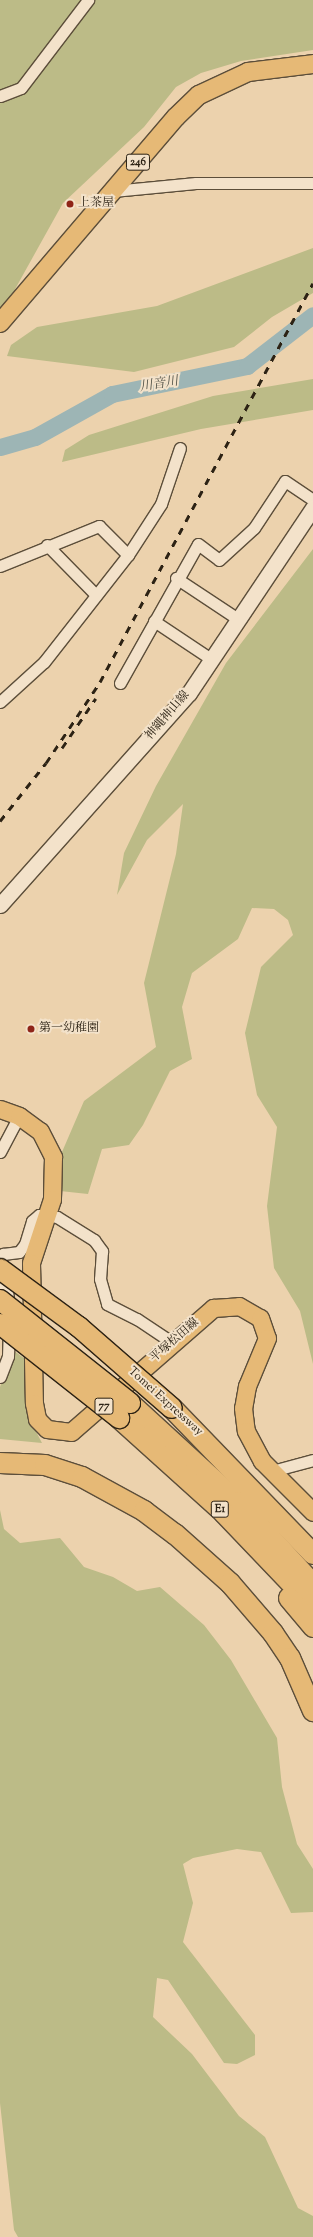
<!DOCTYPE html>
<meta charset="utf-8">
<style>
body{margin:0}
#map{position:relative;width:313px;height:2237px;overflow:hidden;background:#ecd2ad;font-family:"Sorts Mill Goudy","Noto Serif JP",serif}
div>[style]{position:absolute}
.green>*{inset:0;background:#bcbb87}
.river>*{height:17px;margin:-8.5px;padding:0 8.5px;transform-origin:8.5px;border-radius:8.5px;background:#9db5b5}
.roads{filter:drop-shadow(1px 0 #5c4e3a) drop-shadow(-1px 0 #5c4e3a) drop-shadow(0 1px #5c4e3a) drop-shadow(0 -1px #5c4e3a)}
.minor>*{height:11px;margin:-5.5px;padding:0 5.5px;transform-origin:5.5px;border-radius:5.5px;background:#f3e2ca}
.secondary>*{height:15px;margin:-7.5px;padding:0 7.5px;transform-origin:7.5px;border-radius:7.5px;background:#f3e2ca}
.primary>*{height:17px;margin:-8.5px;padding:0 8.5px;transform-origin:8.5px;border-radius:8.5px;background:#e6b976}
.trunk>*{height:18px;margin:-9px;padding:0 9px;transform-origin:9px;border-radius:9px;background:#e6b976}
.motorway>*{height:20px;margin:-10px;padding:0 10px;transform-origin:10px;border-radius:10px;background:#e6b976}
.rail>*{height:3px;margin-top:-1.5px;transform-origin:0;background:repeating-linear-gradient(90deg,#2c2214 0 7px,transparent 0 14px)}
.bridges{filter:drop-shadow(1px 0 #2c2214) drop-shadow(-1px 0 #2c2214) drop-shadow(0 1px #2c2214) drop-shadow(0 -1px #2c2214)}
.motorway-bridge>*{height:20px;margin:-10px;padding:0 10px;transform-origin:10px;border-radius:10px;background:#e6b976}
.dots>*{width:11px;height:11px;translate:-50% -50%;box-sizing:border-box;border:2px solid #f3e2ca;border-radius:50%}
span{translate:-50% -50%;white-space:nowrap;text-align:center;line-height:1.15;-webkit-text-stroke:4px #f3e2ca;paint-order:stroke}
.shield-label span{padding:1px 3px;background:#f3e2ca;border:1px solid;border-radius:3px;-webkit-text-stroke-width:0}
.shield-label{font-size:11px;color:#2c2214;font-weight:700}
.poi-label{font-size:12px;color:#2c2214}
.left{translate:0 -50%;text-align:left}
.street-label{font-size:12px;color:#2c2214}
.water-label{font-size:13px;color:#4e4e44;font-style:italic}
</style>
<div id="map">
<div class="green">
<i style="clip-path:polygon(0 0,313px 0,313px 50px,241px 61px,201px 73px,176px 87px,144px 127px,63px 203px,9px 300px,0 308px)"></i>
<i style="clip-path:polygon(313px 248px,313px 293px,272px 317px,234px 347px,134px 372px,7px 356px,11px 345px,37px 327px,157px 306px)"></i>
<i style="clip-path:polygon(313px 379px,313px 410px,201px 429px,62px 462px,65px 450px,89px 435px,213px 396px)"></i>
<i style="clip-path:polygon(313px 549px,313px 1364px,300px 1311px,274px 1268px,267px 1206px,277px 1127px,257px 1095px,245px 1033px,261px 967px,293px 935px,288px 920px,274px 909px,252px 908px,238px 939px,192px 973px,182px 1007px,192px 1059px,170px 1071px,143px 1125px,129px 1145px,102px 1149px,88px 1194px,60px 1191px,62px 1152px,84px 1101px,156px 1047px,144px 983px,176px 854px,183px 804px,147px 840px,117px 895px,124px 853px,156px 786px,226px 663px)"></i>
<i style="clip-path:polygon(13px 1350px,25px 1359px,26px 1412px,42px 1443px,0 1439px,0 1387px)"></i>
<i style="clip-path:polygon(0 1510px,4px 1529px,20px 1543px,60px 1538px,84px 1567px,113px 1577px,137px 1591px,160px 1587px,204px 1625px,231px 1660px,277px 1738px,282px 1787px,297px 1844px,313px 1869px,313px 1912px,291px 1913px,261px 1852px,237px 1849px,193px 1858px,183px 1864px,193px 1903px,183px 1942px,255px 2035px,255px 2055px,237px 2064px,224px 2063px,168px 1980px,157px 1978px,153px 2017px,192px 2054px,239px 2116px,265px 2137px,298px 2208px,313px 2216px,313px 2237px,18px 2237px,14px 2230px,0 2103px)"></i>
</div>
<div class="river">
<i style="left:0;top:447px;width:36px;rotate:-16deg"></i>
<i style="left:35px;top:437px;width:88px;rotate:-29.2deg"></i>
<i style="left:112px;top:394px;width:138px;rotate:-11.7deg"></i>
<i style="left:247px;top:366px;width:83px;rotate:-37.7deg"></i>
</div>
<div class="roads">
<div class="minor">
<i style="left:0;top:96px;width:22px;rotate:-21deg"></i>
<i style="left:21px;top:88px;width:111px;rotate:-52.7deg"></i>
<i style="left:113px;top:191px;width:83px;rotate:-5.5deg"></i>
<i style="left:196px;top:183px;width:117px"></i>
<i style="left:47px;top:545px;width:70px;rotate:45.6deg"></i>
<i style="left:0;top:566px;width:107px;rotate:-22deg"></i>
<i style="left:99px;top:526px;width:41px;rotate:45deg"></i>
<i style="left:176px;top:578px;width:74px;rotate:33.5deg"></i>
<i style="left:154px;top:621px;width:69px;rotate:33.7deg"></i>
<i style="left:120px;top:683px;width:159px;rotate:-60.7deg"></i>
<i style="left:198px;top:544px;width:26px;rotate:37deg"></i>
<i style="left:219px;top:560px;width:47px;rotate:-42.4deg"></i>
<i style="left:254px;top:528px;width:56px;rotate:-56.6deg"></i>
<i style="left:285px;top:481px;width:34px;rotate:34deg"></i>
<i style="left:0;top:702px;width:59px;rotate:-42.3deg"></i>
<i style="left:44px;top:662px;width:136px;rotate:-51.9deg"></i>
<i style="left:128px;top:555px;width:61px;rotate:-57.1deg"></i>
<i style="left:161px;top:504px;width:59px;rotate:-71.3deg"></i>
<i style="left:0;top:1152px;width:41px;rotate:-62.2deg"></i>
<i style="left:0;top:1260px;width:7px;rotate:-63deg"></i>
<i style="left:3px;top:1254px;width:16px;rotate:-7deg"></i>
<i style="left:19px;top:1252px;width:10px;rotate:-53deg"></i>
<i style="left:25px;top:1244px;width:24px;rotate:-73deg"></i>
<i style="left:32px;top:1221px;width:9px;rotate:-41deg"></i>
<i style="left:39px;top:1215px;width:18px;rotate:6deg"></i>
<i style="left:57px;top:1217px;width:44px;rotate:31.9deg"></i>
<i style="left:94px;top:1240px;width:14px;rotate:54deg"></i>
<i style="left:102px;top:1251px;width:28px;rotate:94deg"></i>
<i style="left:100px;top:1279px;width:26px;rotate:74deg"></i>
<i style="left:107px;top:1304px;width:34px;rotate:27deg"></i>
<i style="left:137px;top:1319px;width:43px;rotate:33.7deg"></i>
<i style="left:0;top:1277px;width:16px;rotate:63deg"></i>
<i style="left:7px;top:1291px;width:17px;rotate:83deg"></i>
<i style="left:0;top:1377px;width:22px;rotate:-69deg"></i>
<i style="left:8px;top:1356px;width:27px;rotate:-88deg"></i>
<i style="left:272px;top:1471px;width:42px;rotate:-15deg"></i>
</div>
<div class="secondary">
<i style="left:0;top:905px;width:284px;rotate:-48.3deg"></i>
<i style="left:189px;top:693px;width:223px;rotate:-56.2deg"></i>
</div>
<div class="primary">
<i style="left:0;top:1109px;width:20px;rotate:20deg"></i>
<i style="left:19px;top:1116px;width:26px;rotate:36deg"></i>
<i style="left:40px;top:1131px;width:29px;rotate:63deg"></i>
<i style="left:53px;top:1157px;width:42px;rotate:91.4deg"></i>
<i style="left:52px;top:1199px;width:67px;rotate:108.2deg"></i>
<i style="left:31px;top:1263px;width:140px;rotate:88.8deg"></i>
<i style="left:34px;top:1403px;width:16px;rotate:79deg"></i>
<i style="left:37px;top:1419px;width:14px;rotate:45deg"></i>
<i style="left:47px;top:1429px;width:24px;rotate:7deg"></i>
<i style="left:71px;top:1432px;width:189px;rotate:-41.1deg"></i>
<i style="left:213px;top:1308px;width:26px;rotate:-4deg"></i>
<i style="left:239px;top:1306px;width:24px;rotate:30deg"></i>
<i style="left:260px;top:1318px;width:21px;rotate:71deg"></i>
<i style="left:267px;top:1338px;width:52px;rotate:112.6deg"></i>
<i style="left:247px;top:1386px;width:22px;rotate:100deg"></i>
<i style="left:243px;top:1408px;width:23px;rotate:83deg"></i>
<i style="left:246px;top:1431px;width:34px;rotate:62deg"></i>
<i style="left:262px;top:1461px;width:72px;rotate:45deg"></i>
</div>
<div class="trunk">
<i style="left:0;top:323px;width:271px;rotate:-49.5deg"></i>
<i style="left:176px;top:117px;width:32px;rotate:-44deg"></i>
<i style="left:199px;top:95px;width:54px;rotate:-25.1deg"></i>
<i style="left:248px;top:72px;width:65px;rotate:-7deg"></i>
</div>
<div class="motorway">
<i style="left:130px;top:1403px;width:147px;rotate:42.5deg"></i>
<i style="left:238px;top:1502px;width:111px;rotate:47.6deg"></i>
<i style="left:172px;top:1408px;width:203px;rotate:46deg"></i>
<i style="left:119px;top:1418px;width:142px;rotate:42.1deg"></i>
<i style="left:224px;top:1513px;width:129px;rotate:46.3deg"></i>
<i style="left:0;top:1463px;width:45px;rotate:2.5deg"></i>
<i style="left:45px;top:1465px;width:39px;rotate:18deg"></i>
<i style="left:82px;top:1477px;width:71px;rotate:28.7deg"></i>
<i style="left:144px;top:1511px;width:39px;rotate:37deg"></i>
<i style="left:175px;top:1534px;width:74px;rotate:41.7deg"></i>
<i style="left:230px;top:1583px;width:66px;rotate:49.3deg"></i>
<i style="left:273px;top:1633px;width:30px;rotate:56deg"></i>
<i style="left:290px;top:1658px;width:58px;rotate:66.5deg"></i>
<i style="left:289px;top:1598px;width:38px;rotate:50deg"></i>
</div>
</div>
<div class="rail">
<i style="left:62px;top:748px;width:60px;rotate:-55.8deg"></i>
<i style="left:0;top:821px;width:74px;rotate:-51.6deg"></i>
<i style="left:46px;top:763px;width:97px;rotate:-56.3deg"></i>
<i style="left:100px;top:682px;width:452px;rotate:-61.9deg"></i>
</div>
<div class="bridges">
<div class="motorway-bridge">
<i style="left:0;top:1269px;width:98px;rotate:36.3deg"></i>
<i style="left:79px;top:1327px;width:123px;rotate:41.1deg"></i>
<i style="left:0;top:1300px;width:166px;rotate:38.4deg"></i>
<i style="left:0;top:1324px;width:152px;rotate:38.3deg"></i>
</div>
</div>
<div class="dots">
<i style="left:70px;top:204px;background:#8f2418"></i>
<i style="left:31px;top:1029px;background:#8f2418"></i>
</div>
<div class="shield-label">
<span style="left:138px;top:162px">246</span>
<span style="left:104px;top:1406px">77</span>
<span style="left:220px;top:1509px">E1</span>
</div>
<div class="poi-label">
<span class="left" style="left:78px;top:204px">上茶屋</span>
<span class="left" style="left:39px;top:1029px">第一幼稚園</span>
</div>
<div class="street-label">
<span style="left:168px;top:716px;rotate:-49deg">神縄神山線</span>
<span style="left:175px;top:1341px;rotate:-41deg">平塚松田線</span>
<span style="left:165px;top:1402px;rotate:42deg">Tomei Expressway</span>
</div>
<div class="water-label">
<span style="left:159px;top:385px;rotate:-9deg">川音川</span>
</div>
</div>
